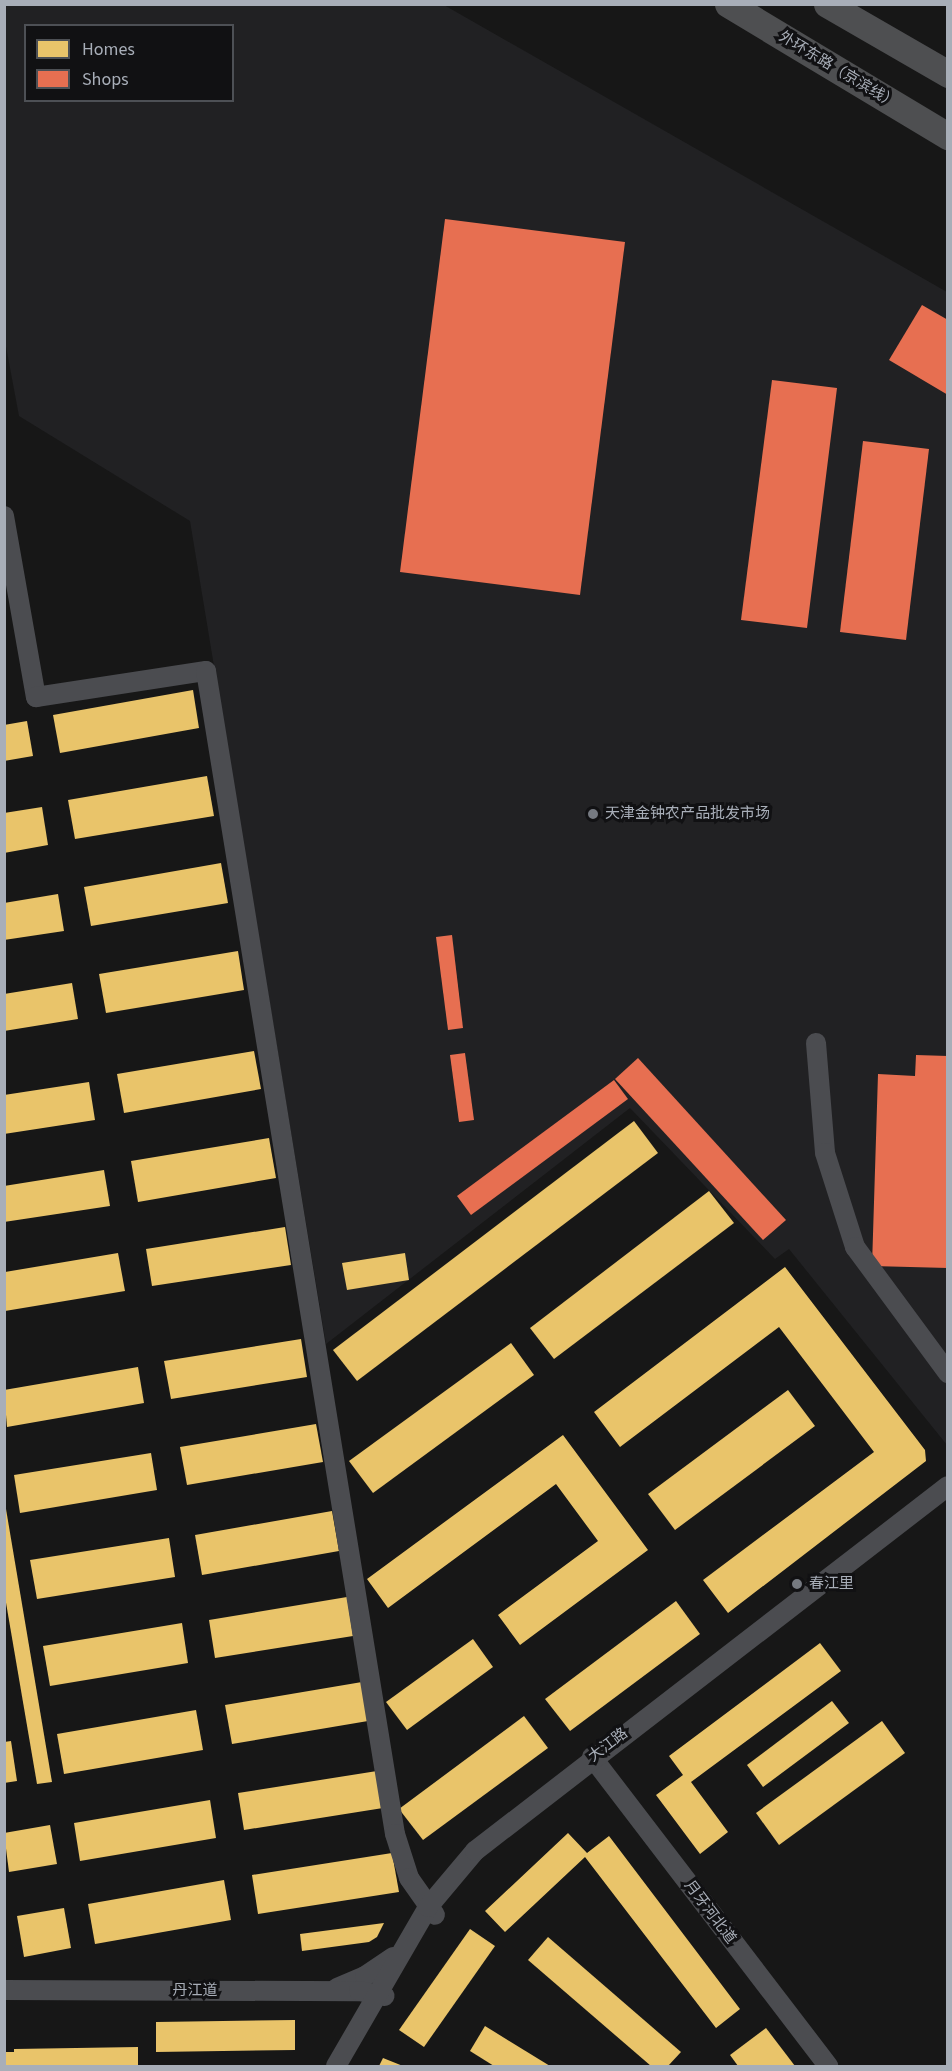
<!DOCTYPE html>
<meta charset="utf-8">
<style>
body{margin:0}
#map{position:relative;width:952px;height:2071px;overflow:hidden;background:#171717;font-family:"Source Sans 3","Noto Sans SC",sans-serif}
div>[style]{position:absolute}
.built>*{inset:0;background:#212123}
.homes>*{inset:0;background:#e9c46a}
.shops>*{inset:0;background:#e76f51}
.minor>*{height:20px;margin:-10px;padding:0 10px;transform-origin:10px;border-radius:10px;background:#4b4c50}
.highway>*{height:27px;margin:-13.5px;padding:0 13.5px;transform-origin:13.5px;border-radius:13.5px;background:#4e4f51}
.dots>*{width:16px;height:16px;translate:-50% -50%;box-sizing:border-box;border:3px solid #111113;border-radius:50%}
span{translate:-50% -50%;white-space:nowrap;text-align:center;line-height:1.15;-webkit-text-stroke:6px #111113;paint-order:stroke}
.street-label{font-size:15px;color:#a8aeb8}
.poi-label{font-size:15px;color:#a8aeb8}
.left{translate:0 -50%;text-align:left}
.frame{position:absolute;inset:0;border:6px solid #a8aeb8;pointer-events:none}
.legend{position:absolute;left:24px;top:24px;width:210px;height:78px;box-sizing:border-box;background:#111113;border:2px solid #4d5055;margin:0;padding:8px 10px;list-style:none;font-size:18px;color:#a8aeb8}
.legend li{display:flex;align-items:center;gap:12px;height:30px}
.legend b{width:30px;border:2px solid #4d5055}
</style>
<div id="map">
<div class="built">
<i style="clip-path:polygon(evenodd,4px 5px,444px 5px,947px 292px,947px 1445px,789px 1249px,775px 1259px,630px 1108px,326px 1344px,190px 521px,19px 416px,4px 336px,4px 5px,26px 26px,232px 26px,232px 100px,26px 100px,26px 26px)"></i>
</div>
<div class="homes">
<i style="clip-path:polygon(193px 690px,199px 728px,60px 753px,53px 715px)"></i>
<i style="clip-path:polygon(27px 721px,33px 756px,4px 761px,4px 725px)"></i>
<i style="clip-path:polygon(207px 776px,214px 816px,75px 839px,68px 800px)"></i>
<i style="clip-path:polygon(42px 807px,48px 845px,4px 853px,4px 813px)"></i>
<i style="clip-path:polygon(221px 863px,228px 903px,91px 926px,84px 887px)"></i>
<i style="clip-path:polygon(58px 894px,64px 931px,4px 940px,4px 903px)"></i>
<i style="clip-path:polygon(238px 951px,244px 990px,106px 1013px,99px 974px)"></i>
<i style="clip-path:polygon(72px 983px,78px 1019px,4px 1031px,4px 994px)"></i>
<i style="clip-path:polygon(254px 1051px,261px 1089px,124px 1113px,117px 1074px)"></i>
<i style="clip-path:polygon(89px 1082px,95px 1120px,4px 1134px,4px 1095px)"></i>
<i style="clip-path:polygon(634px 1121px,658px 1153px,357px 1381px,333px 1350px)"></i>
<i style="clip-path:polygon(269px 1138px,276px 1178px,138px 1202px,131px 1161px)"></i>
<i style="clip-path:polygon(104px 1170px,110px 1206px,4px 1222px,4px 1186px)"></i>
<i style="clip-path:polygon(709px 1191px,734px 1223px,554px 1359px,530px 1328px)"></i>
<i style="clip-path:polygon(285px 1227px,291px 1265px,152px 1286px,146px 1249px)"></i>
<i style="clip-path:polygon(118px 1253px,125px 1291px,5px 1311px,5px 1272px)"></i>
<i style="clip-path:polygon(405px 1253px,409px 1280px,347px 1290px,342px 1263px)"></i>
<i style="clip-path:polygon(785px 1267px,925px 1450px,926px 1461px,728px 1613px,703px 1580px,874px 1452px,779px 1327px,620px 1447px,594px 1412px)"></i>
<i style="clip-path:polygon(301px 1339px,307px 1377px,171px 1399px,164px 1361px)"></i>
<i style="clip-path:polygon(511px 1343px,534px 1375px,373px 1493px,349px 1461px)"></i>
<i style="clip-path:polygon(138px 1367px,144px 1403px,7px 1427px,4px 1390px)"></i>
<i style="clip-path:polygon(788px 1390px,815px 1426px,675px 1530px,648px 1494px)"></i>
<i style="clip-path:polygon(316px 1424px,323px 1462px,187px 1485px,180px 1447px)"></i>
<i style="clip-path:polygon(563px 1435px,648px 1550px,520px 1645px,498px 1615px,598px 1541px,556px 1484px,388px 1608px,367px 1579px)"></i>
<i style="clip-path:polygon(151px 1453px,157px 1490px,20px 1513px,14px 1475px)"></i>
<i style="clip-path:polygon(6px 1509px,52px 1782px,37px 1784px,4px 1591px)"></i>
<i style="clip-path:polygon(332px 1511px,339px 1551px,202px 1575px,195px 1535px)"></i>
<i style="clip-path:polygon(169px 1538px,175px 1577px,37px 1599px,30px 1560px)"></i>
<i style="clip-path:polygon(347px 1597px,353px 1636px,215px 1658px,209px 1620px)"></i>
<i style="clip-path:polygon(676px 1601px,700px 1634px,570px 1731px,545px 1699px)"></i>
<i style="clip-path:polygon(182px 1623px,188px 1663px,50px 1686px,43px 1646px)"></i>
<i style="clip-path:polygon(473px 1639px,493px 1667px,407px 1730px,386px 1702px)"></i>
<i style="clip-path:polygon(820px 1643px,841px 1671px,691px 1782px,728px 1832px,700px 1854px,656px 1795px,683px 1775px,669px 1756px)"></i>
<i style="clip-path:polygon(362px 1682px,368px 1721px,232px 1744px,225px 1705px)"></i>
<i style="clip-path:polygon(832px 1701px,849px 1723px,763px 1787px,747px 1765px)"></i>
<i style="clip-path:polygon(196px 1710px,203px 1750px,64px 1774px,57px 1734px)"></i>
<i style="clip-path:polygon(524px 1716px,548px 1748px,423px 1840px,399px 1809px)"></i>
<i style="clip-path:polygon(882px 1721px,905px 1753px,779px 1845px,756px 1813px)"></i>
<i style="clip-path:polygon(11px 1741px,17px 1781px,4px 1783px,4px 1742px)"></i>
<i style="clip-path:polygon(377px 1771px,383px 1808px,244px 1830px,238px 1793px)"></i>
<i style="clip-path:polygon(210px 1800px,216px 1838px,80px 1861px,74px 1823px)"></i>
<i style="clip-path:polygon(50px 1825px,57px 1864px,9px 1872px,4px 1833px)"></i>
<i style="clip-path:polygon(568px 1833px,587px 1853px,609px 1836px,740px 2009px,716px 2028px,585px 1857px,505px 1932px,485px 1911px)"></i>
<i style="clip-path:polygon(392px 1853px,399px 1892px,258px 1914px,252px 1875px)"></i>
<i style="clip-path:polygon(224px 1880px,231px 1920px,95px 1944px,88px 1904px)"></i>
<i style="clip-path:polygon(64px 1908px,71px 1948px,24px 1957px,17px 1916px)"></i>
<i style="clip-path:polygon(384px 1923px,377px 1937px,369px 1942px,302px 1951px,300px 1934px)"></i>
<i style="clip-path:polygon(470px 1929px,495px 1946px,424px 2047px,399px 2030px)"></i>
<i style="clip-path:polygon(548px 1937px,681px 2052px,668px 2066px,651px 2066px,528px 1960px)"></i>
<i style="clip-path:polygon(295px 2020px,295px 2050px,156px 2052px,156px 2022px)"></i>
<i style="clip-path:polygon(485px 2026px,550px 2066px,494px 2066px,470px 2051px)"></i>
<i style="clip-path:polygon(766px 2028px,795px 2066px,738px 2066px,730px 2055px)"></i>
<i style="clip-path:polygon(138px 2047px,138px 2066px,4px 2066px,4px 2052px,14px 2052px,14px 2049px)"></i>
<i style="clip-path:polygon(383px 2058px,403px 2066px,379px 2066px)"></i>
</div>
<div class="shops">
<i style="clip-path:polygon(445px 219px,625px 242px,580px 595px,400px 572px)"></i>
<i style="clip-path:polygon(922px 305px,948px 320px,948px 395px,889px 360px)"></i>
<i style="clip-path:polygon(772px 380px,837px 388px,807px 628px,741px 620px)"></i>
<i style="clip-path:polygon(863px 441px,929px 449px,906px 640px,840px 632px)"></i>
<i style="clip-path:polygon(452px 935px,463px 1028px,448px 1030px,436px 937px)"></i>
<i style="clip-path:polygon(465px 1053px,474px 1120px,459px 1122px,450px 1055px)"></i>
<i style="clip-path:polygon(916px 1055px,948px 1056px,948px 1268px,872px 1266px,878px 1074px,915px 1076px)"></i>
<i style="clip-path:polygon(638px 1058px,786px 1220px,763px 1240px,615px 1079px)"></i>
<i style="clip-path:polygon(614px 1080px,628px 1099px,471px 1215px,457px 1196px)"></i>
</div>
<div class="minor">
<i style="left:4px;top:516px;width:184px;rotate:80deg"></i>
<i style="left:36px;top:697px;width:172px;rotate:-8.7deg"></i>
<i style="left:206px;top:671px;width:1178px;rotate:80.77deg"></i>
<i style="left:395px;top:1834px;width:46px;rotate:72.3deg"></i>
<i style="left:409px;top:1878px;width:45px;rotate:54.9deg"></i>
<i style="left:816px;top:1043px;width:110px;rotate:85.3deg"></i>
<i style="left:825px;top:1153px;width:99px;rotate:72.3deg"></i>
<i style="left:855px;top:1247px;width:157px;rotate:53.6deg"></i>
<i style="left:592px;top:1757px;width:389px;rotate:52.6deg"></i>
<i style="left:337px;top:1988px;width:30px;rotate:-23deg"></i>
<i style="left:365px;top:1976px;width:34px;rotate:-34deg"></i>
<i style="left:4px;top:1990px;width:355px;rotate:0.2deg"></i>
<i style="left:359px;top:1991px;width:26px;rotate:11deg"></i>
<i style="left:336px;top:2066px;width:184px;rotate:-59.9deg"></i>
<i style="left:428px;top:1907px;width:73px;rotate:-50deg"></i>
<i style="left:475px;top:1851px;width:597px;rotate:-37.66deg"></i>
</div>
<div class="highway">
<i style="left:728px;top:4px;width:257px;rotate:31deg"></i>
<i style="left:827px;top:4px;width:140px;rotate:30deg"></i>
</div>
<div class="dots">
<i style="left:593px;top:814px;background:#757980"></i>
<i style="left:797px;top:1584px;background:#757980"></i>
</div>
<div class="street-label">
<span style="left:838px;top:70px;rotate:31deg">外环东路（京滨线）</span>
<span style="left:608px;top:1745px;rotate:-37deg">大江路</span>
<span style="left:710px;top:1912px;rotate:53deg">月牙河北道</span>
<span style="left:195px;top:1991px">丹江道</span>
</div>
<div class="poi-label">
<span class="left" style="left:605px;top:814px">天津金钟农产品批发市场</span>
<span class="left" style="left:809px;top:1584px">春江里</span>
</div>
<div class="frame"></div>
<ul class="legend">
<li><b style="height:16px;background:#e9c46a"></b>Homes</li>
<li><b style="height:16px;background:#e76f51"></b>Shops</li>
</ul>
</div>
